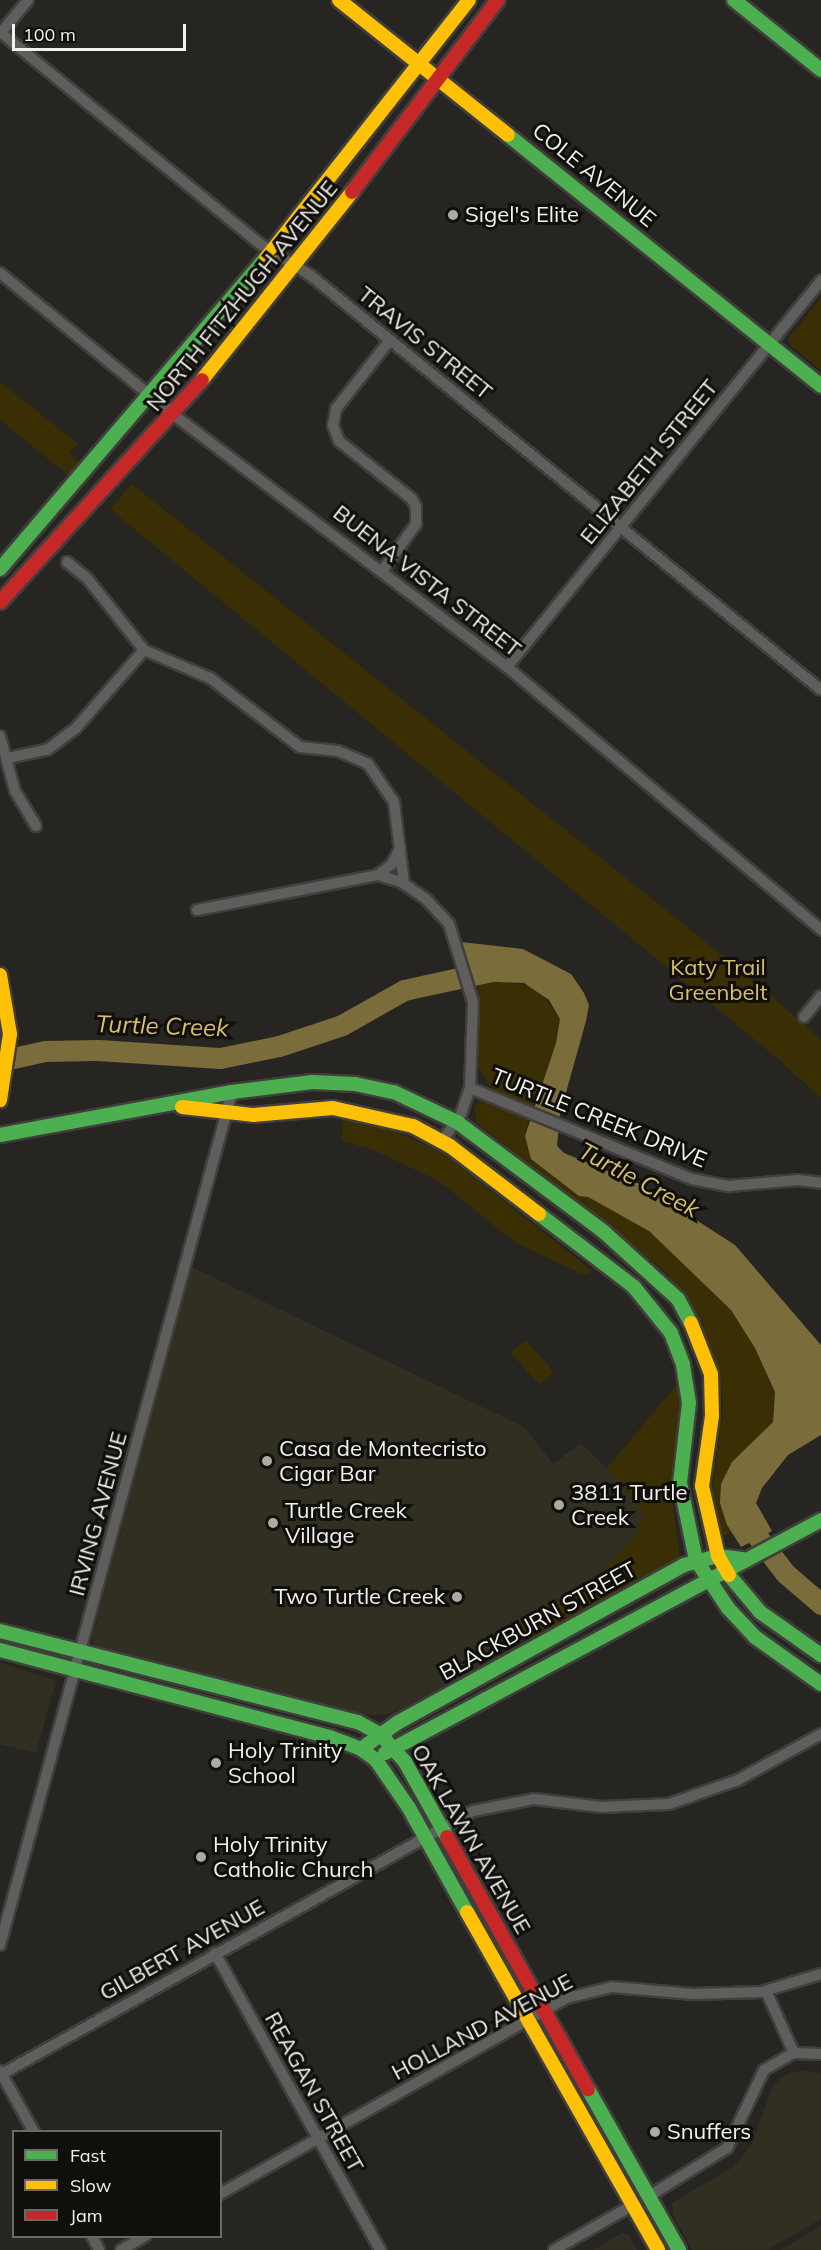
<!DOCTYPE html>
<style>
body{margin:0}
#map{position:relative;width:821px;height:2250px;overflow:hidden;background:#262521;font-family:Mulish,sans-serif}
div>[style]{position:absolute}
.built>*{inset:0;background:#312e22}
.green>*{inset:0;background:#3a2f04}
.water>*{inset:0;background:#7b6c3c}
.river>*{height:21px;margin:-10.5px;padding:0 10.5px;transform-origin:10.5px;border-radius:10.5px;background:#7b6c3c}
.roads{filter:drop-shadow(2px 0 #403f3c) drop-shadow(-2px 0 #403f3c) drop-shadow(0 2px #403f3c) drop-shadow(0 -2px #403f3c)}
.street>*{height:10px;margin:-5px;padding:0 5px;transform-origin:5px;border-radius:5px;background:#5f5e5c}
.fast>*{height:14px;margin:-7px;padding:0 7px;transform-origin:7px;border-radius:7px;background:#4caf50}
.slow>*{height:14px;margin:-7px;padding:0 7px;transform-origin:7px;border-radius:7px;background:#ffc107}
.jam>*{height:14px;margin:-7px;padding:0 7px;transform-origin:7px;border-radius:7px;background:#c62828}
.dots>*{width:16px;height:16px;translate:-50% -50%;box-sizing:border-box;border:3px solid #100f0c;border-radius:50%}
span{translate:-50% -50%;white-space:nowrap;text-align:center;line-height:1.15;-webkit-text-stroke:6px #100f0c;paint-order:stroke}
.street-label{font-size:22px;color:#f2f1ec}
.poi-label{font-size:22px;color:#f2f1ec}
.left{translate:0 -50%;text-align:left}
.right{translate:-100% -50%;text-align:right}
.park-label{font-size:22px;color:#d8bf70}
.water-label{font-size:24px;color:#d8bf70;font-style:italic}
.legend{position:absolute;left:12px;top:2130px;width:210px;height:108px;box-sizing:border-box;background:#100f0c;border:2px solid #6a6966;margin:0;padding:8px 10px;list-style:none;font-size:18px;color:#f2f1ec}
.legend li{display:flex;align-items:center;gap:12px;height:30px}
.legend b{width:30px;border:2px solid #6a6966}
.scale{position:absolute;left:12px;top:24px;width:174px;height:27px;box-sizing:border-box;border:3px solid #f2f1ec;border-top:0;padding-left:8px;font-size:18px;line-height:21px;white-space:nowrap;color:#f2f1ec;-webkit-text-stroke:4px #100f0c;paint-order:stroke}
</style>
<div id="map">
<div class="built">
<i style="clip-path:polygon(192px 1267px,524px 1427px,553px 1464px,581px 1443px,622px 1483px,644px 1514px,636px 1535px,590px 1584px,494px 1637px,500px 1648px,498px 1656px,390px 1715px,357px 1714px,96px 1650px,92px 1637px)"></i>
<i style="clip-path:polygon(0 1662px,56px 1681px,36px 1753px,0 1744px)"></i>
<i style="clip-path:polygon(806px 2071px,821px 2073px,821px 2219px,767px 2250px,692px 2250px,674px 2217px,672px 2203px,733px 2167px,751px 2146px,773px 2085px,788px 2073px)"></i>
<i style="clip-path:polygon(821px 2226px,821px 2250px,780px 2250px)"></i>
<i style="clip-path:polygon(622px 2233px,629px 2235px,637px 2250px,593px 2250px)"></i>
</div>
<div class="green">
<i style="clip-path:polygon(821px 298px,821px 370px,791px 346px,788px 339px)"></i>
<i style="clip-path:polygon(0 382px,78px 444px,69px 453px,82px 466px,73px 479px,0 420px)"></i>
<i style="clip-path:polygon(132px 484px,731px 962px,814px 1033px,821px 1040px,821px 1098px,777px 1058px,110px 509px)"></i>
<i style="clip-path:polygon(509px 981px,538px 989px,560px 1019px,556px 1043px,534px 1108px,493px 1091px,477px 1066px,478px 982px)"></i>
<i style="clip-path:polygon(484px 1099px,529px 1116px,525px 1136px,579px 1195px,588px 1197px,649px 1231px,731px 1310px,755px 1347px,775px 1392px,773px 1422px,732px 1462px,727px 1525px,732px 1533px,721px 1536px,711px 1498px,723px 1405px,719px 1374px,701px 1321px,666px 1272px,477px 1123px,474px 1107px)"></i>
<i style="clip-path:polygon(344px 1118px,382px 1125px,446px 1155px,591px 1270px,588px 1274px,580px 1273px,516px 1243px,439px 1181px,372px 1149px,341px 1141px)"></i>
<i style="clip-path:polygon(526px 1340px,554px 1372px,539px 1385px,511px 1353px)"></i>
<i style="clip-path:polygon(679px 1382px,679px 1422px,671px 1491px,680px 1558px,531px 1638px,521px 1637px,515px 1624px,590px 1584px,636px 1535px,644px 1514px,607px 1468px)"></i>
</div>
<div class="water">
<i style="clip-path:polygon(461px 942px,523px 949px,571px 974px,584px 993px,589px 1005px,586px 1021px,560px 1114px,557px 1146px,564px 1153px,642px 1185px,735px 1245px,821px 1345px,821px 1435px,788px 1455px,762px 1488px,756px 1503px,772px 1531px,741px 1547px,727px 1525px,720px 1503px,721px 1484px,732px 1462px,773px 1422px,775px 1392px,755px 1348px,731px 1310px,649px 1231px,588px 1197px,579px 1196px,531px 1159px,525px 1136px,556px 1043px,560px 1019px,549px 1000px,524px 983px,475px 981px)"></i>
</div>
<div class="river">
<i style="left:0;top:1061px;width:46px;rotate:-12.5deg"></i>
<i style="left:45px;top:1051px;width:53px;rotate:-1.1deg"></i>
<i style="left:98px;top:1050px;width:122px;rotate:3.8deg"></i>
<i style="left:220px;top:1058px;width:60px;rotate:-11.5deg"></i>
<i style="left:279px;top:1046px;width:66px;rotate:-18.4deg"></i>
<i style="left:342px;top:1025px;width:71px;rotate:-29.4deg"></i>
<i style="left:404px;top:990px;width:98px;rotate:-12.3deg"></i>
<i style="left:747px;top:1515px;width:17px;rotate:69deg"></i>
<i style="left:753px;top:1531px;width:53px;rotate:52.7deg"></i>
<i style="left:785px;top:1573px;width:48px;rotate:40.7deg"></i>
</div>
<div class="roads">
<div class="street">
<i style="left:0;top:32px;width:335px;rotate:39.2deg"></i>
<i style="left:260px;top:244px;width:59px;rotate:31.8deg"></i>
<i style="left:310px;top:275px;width:658px;rotate:39.08deg"></i>
<i style="left:0;top:34px;width:44px;rotate:-50.5deg"></i>
<i style="left:0;top:273px;width:225px;rotate:39.2deg"></i>
<i style="left:174px;top:415px;width:418px;rotate:37.1deg"></i>
<i style="left:507px;top:667px;width:410px;rotate:39.9deg"></i>
<i style="left:67px;top:562px;width:26px;rotate:39deg"></i>
<i style="left:87px;top:578px;width:92px;rotate:51.6deg"></i>
<i style="left:144px;top:650px;width:72px;rotate:23deg"></i>
<i style="left:210px;top:678px;width:113px;rotate:37.5deg"></i>
<i style="left:300px;top:747px;width:38px;rotate:6deg"></i>
<i style="left:338px;top:751px;width:33px;rotate:23deg"></i>
<i style="left:368px;top:764px;width:46px;rotate:55.6deg"></i>
<i style="left:394px;top:802px;width:83px;rotate:83deg"></i>
<i style="left:383px;top:570px;width:57px;rotate:-54.3deg"></i>
<i style="left:416px;top:524px;width:17px;rotate:-90deg"></i>
<i style="left:416px;top:507px;width:9px;rotate:-117deg"></i>
<i style="left:412px;top:499px;width:93px;rotate:-141.5deg"></i>
<i style="left:339px;top:441px;width:17px;rotate:-111deg"></i>
<i style="left:333px;top:425px;width:16px;rotate:-79deg"></i>
<i style="left:336px;top:409px;width:88px;rotate:-52deg"></i>
<i style="left:507px;top:667px;width:498px;rotate:-50.9deg"></i>
<i style="left:0;top:736px;width:57px;rotate:74.7deg"></i>
<i style="left:15px;top:791px;width:41px;rotate:59deg"></i>
<i style="left:8px;top:758px;width:40px;rotate:-12deg"></i>
<i style="left:47px;top:750px;width:36px;rotate:-37deg"></i>
<i style="left:76px;top:728px;width:103px;rotate:-48.9deg"></i>
<i style="left:378px;top:875px;width:18px;rotate:-38deg"></i>
<i style="left:392px;top:864px;width:18px;rotate:-63deg"></i>
<i style="left:197px;top:910px;width:184px;rotate:-10.9deg"></i>
<i style="left:378px;top:875px;width:24px;rotate:17deg"></i>
<i style="left:401px;top:882px;width:30px;rotate:34deg"></i>
<i style="left:426px;top:899px;width:34px;rotate:47deg"></i>
<i style="left:449px;top:924px;width:82px;rotate:72.9deg"></i>
<i style="left:473px;top:1002px;width:86px;rotate:92deg"></i>
<i style="left:470px;top:1088px;width:28px;rotate:109deg"></i>
<i style="left:461px;top:1114px;width:33px;rotate:125deg"></i>
<i style="left:804px;top:1017px;width:27px;rotate:-51deg"></i>
<i style="left:470px;top:1088px;width:240px;rotate:22.3deg"></i>
<i style="left:692px;top:1179px;width:38px;rotate:11deg"></i>
<i style="left:729px;top:1186px;width:69px;rotate:-5deg"></i>
<i style="left:798px;top:1180px;width:23px;rotate:7deg"></i>
<i style="left:0;top:1945px;width:884px;rotate:-74.78deg"></i>
<i style="left:215px;top:1953px;width:340px;rotate:60.9deg"></i>
<i style="left:766px;top:1991px;width:68px;rotate:65.7deg"></i>
<i style="left:0;top:2071px;width:70px;rotate:60.9deg"></i>
<i style="left:0;top:2075px;width:542px;rotate:-29.17deg"></i>
<i style="left:473px;top:1811px;width:62px;rotate:-11.1deg"></i>
<i style="left:534px;top:1799px;width:68px;rotate:6.7deg"></i>
<i style="left:602px;top:1807px;width:67px;rotate:-2.6deg"></i>
<i style="left:669px;top:1804px;width:73px;rotate:-19.2deg"></i>
<i style="left:738px;top:1780px;width:95px;rotate:-29deg"></i>
<i style="left:220px;top:2194px;width:399px;rotate:-29.5deg"></i>
<i style="left:567px;top:1998px;width:46px;rotate:-13.7deg"></i>
<i style="left:612px;top:1987px;width:81px;rotate:4.9deg"></i>
<i style="left:693px;top:1994px;width:68px;rotate:-1.7deg"></i>
<i style="left:761px;top:1992px;width:63px;rotate:-16.7deg"></i>
<i style="left:649px;top:2196px;width:92px;rotate:-31.6deg"></i>
<i style="left:727px;top:2148px;width:86px;rotate:-64.6deg"></i>
<i style="left:764px;top:2070px;width:34px;rotate:-30deg"></i>
<i style="left:794px;top:2053px;width:27px;rotate:2deg"></i>
<i style="left:92px;top:2236px;width:16px;rotate:63deg"></i>
<i style="left:121px;top:2250px;width:28px;rotate:-30deg"></i>
<i style="left:554px;top:2250px;width:91px;rotate:-29.7deg"></i>
</div>
<div class="fast">
<i style="left:734px;top:0;width:112px;rotate:38.8deg"></i>
<i style="left:508px;top:135px;width:401px;rotate:38.7deg"></i>
<i style="left:0;top:569px;width:409px;rotate:-49.5deg"></i>
<i style="left:0;top:1135px;width:236px;rotate:-10.5deg"></i>
<i style="left:232px;top:1092px;width:81px;rotate:-7.1deg"></i>
<i style="left:312px;top:1082px;width:43px;rotate:2.7deg"></i>
<i style="left:355px;top:1084px;width:40px;rotate:12deg"></i>
<i style="left:394px;top:1092px;width:70px;rotate:25.5deg"></i>
<i style="left:457px;top:1122px;width:184px;rotate:36.8deg"></i>
<i style="left:604px;top:1232px;width:100px;rotate:42.2deg"></i>
<i style="left:678px;top:1299px;width:27px;rotate:62deg"></i>
<i style="left:539px;top:1214px;width:120px;rotate:37.5deg"></i>
<i style="left:634px;top:1287px;width:59px;rotate:51.2deg"></i>
<i style="left:671px;top:1333px;width:34px;rotate:69deg"></i>
<i style="left:683px;top:1365px;width:38px;rotate:81deg"></i>
<i style="left:689px;top:1403px;width:81px;rotate:96.4deg"></i>
<i style="left:680px;top:1483px;width:79px;rotate:78.3deg"></i>
<i style="left:696px;top:1560px;width:58px;rotate:56.3deg"></i>
<i style="left:728px;top:1608px;width:40px;rotate:47deg"></i>
<i style="left:755px;top:1637px;width:81px;rotate:35.5deg"></i>
<i style="left:729px;top:1575px;width:48px;rotate:50deg"></i>
<i style="left:760px;top:1612px;width:75px;rotate:35.2deg"></i>
<i style="left:0;top:1631px;width:369px;rotate:14.3deg"></i>
<i style="left:358px;top:1722px;width:25px;rotate:29deg"></i>
<i style="left:380px;top:1734px;width:38px;rotate:48deg"></i>
<i style="left:405px;top:1762px;width:86px;rotate:60.8deg"></i>
<i style="left:0;top:1650px;width:341px;rotate:14.8deg"></i>
<i style="left:330px;top:1737px;width:33px;rotate:21deg"></i>
<i style="left:361px;top:1749px;width:19px;rotate:36deg"></i>
<i style="left:376px;top:1760px;width:58px;rotate:55.5deg"></i>
<i style="left:409px;top:1808px;width:119px;rotate:60.9deg"></i>
<i style="left:361px;top:1749px;width:44px;rotate:-35.8deg"></i>
<i style="left:397px;top:1723px;width:328px;rotate:-28.8deg"></i>
<i style="left:684px;top:1565px;width:35px;rotate:-15deg"></i>
<i style="left:718px;top:1556px;width:26px;rotate:7deg"></i>
<i style="left:385px;top:1753px;width:494px;rotate:-28.1deg"></i>
<i style="left:588px;top:2089px;width:185px;rotate:60.5deg"></i>
</div>
<div class="slow">
<i style="left:339px;top:0;width:216px;rotate:38.6deg"></i>
<i style="left:266px;top:258px;width:328px;rotate:-51.8deg"></i>
<i style="left:202px;top:380px;width:241px;rotate:-51.4deg"></i>
<i style="left:0;top:975px;width:60px;rotate:80.4deg"></i>
<i style="left:10px;top:1034px;width:67px;rotate:98.6deg"></i>
<i style="left:182px;top:1107px;width:71px;rotate:6.4deg"></i>
<i style="left:253px;top:1115px;width:80px;rotate:-5deg"></i>
<i style="left:333px;top:1108px;width:82px;rotate:12.7deg"></i>
<i style="left:413px;top:1126px;width:42px;rotate:28.4deg"></i>
<i style="left:450px;top:1146px;width:112px;rotate:37.4deg"></i>
<i style="left:691px;top:1323px;width:55px;rotate:68.6deg"></i>
<i style="left:711px;top:1374px;width:42px;rotate:88.6deg"></i>
<i style="left:712px;top:1416px;width:71px;rotate:98.1deg"></i>
<i style="left:702px;top:1486px;width:72px;rotate:77.1deg"></i>
<i style="left:718px;top:1556px;width:22px;rotate:60deg"></i>
<i style="left:467px;top:1912px;width:388px;rotate:60.5deg"></i>
</div>
<div class="jam">
<i style="left:352px;top:192px;width:241px;rotate:-52.8deg"></i>
<i style="left:0;top:602px;width:300px;rotate:-47.7deg"></i>
<i style="left:447px;top:1837px;width:289px;rotate:60.8deg"></i>
</div>
</div>
<div class="dots">
<i style="left:453px;top:215px;background:#abaaa5"></i>
<i style="left:267px;top:1461px;background:#abaaa5"></i>
<i style="left:559px;top:1505px;background:#abaaa5"></i>
<i style="left:273px;top:1523px;background:#abaaa5"></i>
<i style="left:457px;top:1597px;background:#abaaa5"></i>
<i style="left:216px;top:1763px;background:#abaaa5"></i>
<i style="left:201px;top:1857px;background:#abaaa5"></i>
<i style="left:655px;top:2132px;background:#abaaa5"></i>
</div>
<div class="street-label">
<span style="left:594px;top:175px;rotate:39deg">COLE AVENUE</span>
<span style="left:242px;top:296px;rotate:-51deg">NORTH FITZHUGH AVENUE</span>
<span style="left:425px;top:343px;rotate:39deg">TRAVIS STREET</span>
<span style="left:649px;top:462px;rotate:-51deg">ELIZABETH STREET</span>
<span style="left:427px;top:581px;rotate:38deg">BUENA VISTA STREET</span>
<span style="left:599px;top:1118px;rotate:22deg">TURTLE CREEK DRIVE</span>
<span style="left:98px;top:1514px;rotate:-75deg">IRVING AVENUE</span>
<span style="left:538px;top:1621px;rotate:-29deg">BLACKBURN STREET</span>
<span style="left:471px;top:1839px;rotate:60deg">OAK LAWN AVENUE</span>
<span style="left:182px;top:1950px;rotate:-29deg">GILBERT AVENUE</span>
<span style="left:482px;top:2027px;rotate:-28deg">HOLLAND AVENUE</span>
<span style="left:314px;top:2092px;rotate:61deg">REAGAN STREET</span>
</div>
<div class="poi-label">
<span class="left" style="left:465px;top:215px">Sigel's Elite</span>
<span class="left" style="left:279px;top:1461px">Casa de Montecristo<br>Cigar Bar</span>
<span class="left" style="left:571px;top:1505px">3811 Turtle<br>Creek</span>
<span class="left" style="left:285px;top:1523px">Turtle Creek<br>Village</span>
<span class="right" style="left:445px;top:1597px">Two Turtle Creek</span>
<span class="left" style="left:228px;top:1763px">Holy Trinity<br>School</span>
<span class="left" style="left:213px;top:1857px">Holy Trinity<br>Catholic Church</span>
<span class="left" style="left:667px;top:2132px">Snuffers</span>
</div>
<div class="park-label">
<span style="left:718px;top:980px">Katy Trail<br>Greenbelt</span>
</div>
<div class="water-label">
<span style="left:162px;top:1026px;rotate:2deg">Turtle Creek</span>
<span style="left:639px;top:1180px;rotate:28deg">Turtle Creek</span>
</div>
<ul class="legend">
<li><b style="height:8px;background:#4caf50"></b>Fast</li>
<li><b style="height:8px;background:#ffc107"></b>Slow</li>
<li><b style="height:8px;background:#c62828"></b>Jam</li>
</ul>
<div class="scale">100 m</div>
</div>
